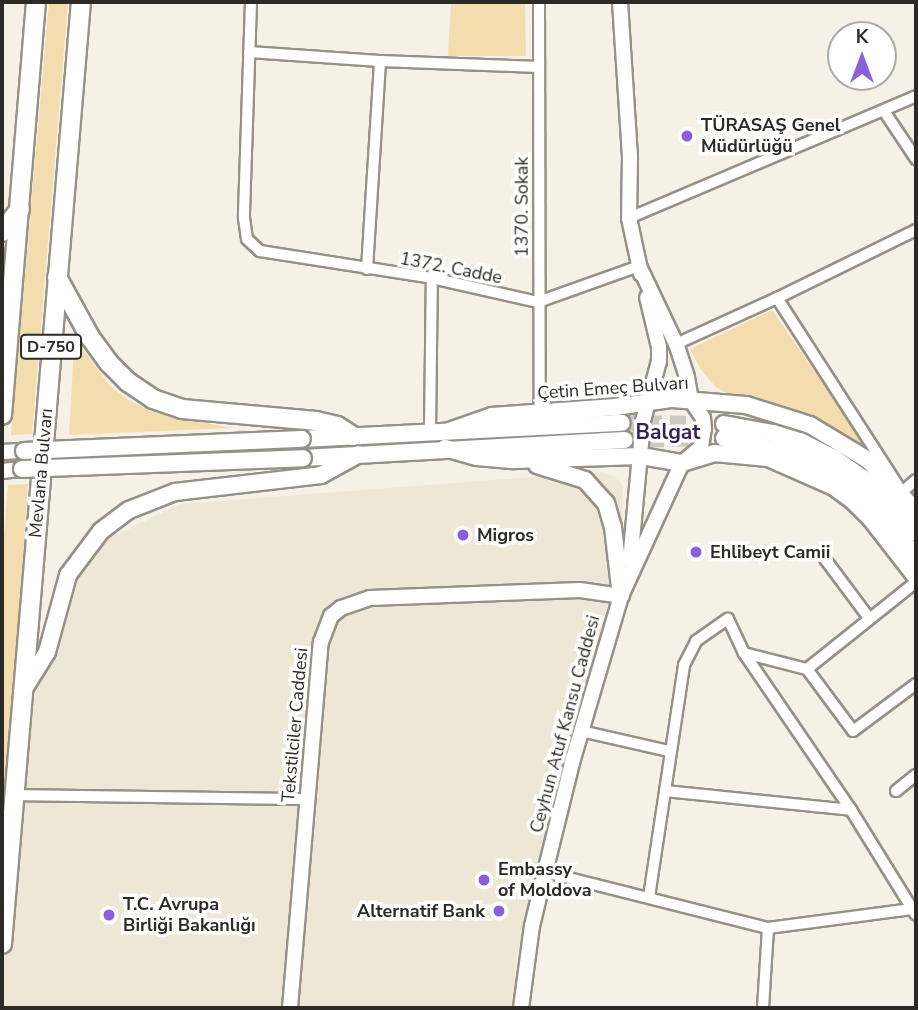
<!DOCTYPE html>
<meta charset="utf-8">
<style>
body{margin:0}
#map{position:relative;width:918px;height:1010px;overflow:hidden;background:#f5f1e7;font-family:"Nunito Sans",sans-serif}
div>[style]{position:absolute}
.built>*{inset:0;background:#efe7d6}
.green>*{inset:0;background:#f3ddaf}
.primary-tunnel>*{height:16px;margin-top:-8px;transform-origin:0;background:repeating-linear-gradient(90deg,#cdc9c0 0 16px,transparent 0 24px)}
.roads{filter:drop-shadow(2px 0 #969188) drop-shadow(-2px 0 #969188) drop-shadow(0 2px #969188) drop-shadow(0 -2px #969188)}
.street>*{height:10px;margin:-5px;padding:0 5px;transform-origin:5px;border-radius:5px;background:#fff}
.secondary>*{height:14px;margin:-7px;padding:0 7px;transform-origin:7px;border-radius:7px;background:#fff}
.primary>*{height:16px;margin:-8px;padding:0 8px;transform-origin:8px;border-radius:8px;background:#fff}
.highway>*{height:18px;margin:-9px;padding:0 9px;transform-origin:9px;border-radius:9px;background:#fff}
.bridges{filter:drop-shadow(2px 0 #969188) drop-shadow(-2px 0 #969188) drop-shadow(0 2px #969188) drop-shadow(0 -2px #969188)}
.primary-bridge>*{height:16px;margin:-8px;padding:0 8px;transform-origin:8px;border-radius:8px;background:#fff}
.dots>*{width:19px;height:19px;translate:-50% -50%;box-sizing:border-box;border:4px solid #fff;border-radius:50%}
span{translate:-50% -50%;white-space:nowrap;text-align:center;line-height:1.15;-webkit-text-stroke:7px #fff;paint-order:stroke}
.shield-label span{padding:2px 5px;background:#fff;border:2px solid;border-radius:5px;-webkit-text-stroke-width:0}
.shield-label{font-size:16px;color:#2b2a26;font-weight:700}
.poi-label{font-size:18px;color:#2b2a26;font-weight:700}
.left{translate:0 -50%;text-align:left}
.right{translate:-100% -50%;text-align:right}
.street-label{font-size:18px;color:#2b2a26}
.quarter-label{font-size:21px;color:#341f59;font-weight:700}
.frame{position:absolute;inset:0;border:4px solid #2b2a26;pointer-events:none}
.north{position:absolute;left:827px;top:21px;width:70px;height:70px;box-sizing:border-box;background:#fff;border:2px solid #aaaaa8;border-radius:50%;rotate:0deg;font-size:19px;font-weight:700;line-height:28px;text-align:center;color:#2b2a26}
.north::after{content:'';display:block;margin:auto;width:24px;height:32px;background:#8a60da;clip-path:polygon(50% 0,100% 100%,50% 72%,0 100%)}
</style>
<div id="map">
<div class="built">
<i style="clip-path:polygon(600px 472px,614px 476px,623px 486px,621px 552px,516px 959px,514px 1008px,2px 1008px,2px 654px,49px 659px,79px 571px,104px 541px,180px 504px)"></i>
</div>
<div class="green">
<i style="clip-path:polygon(49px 2px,68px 2px,32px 434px,11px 435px)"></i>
<i style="clip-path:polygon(451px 2px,525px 2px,526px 56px,448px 56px)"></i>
<i style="clip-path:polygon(772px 310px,871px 453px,819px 421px,793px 410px,732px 396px,716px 387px,701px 370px,690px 349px)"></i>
<i style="clip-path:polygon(79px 344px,110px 386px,130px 401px,153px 412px,231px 428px,69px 435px,74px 348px)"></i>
<i style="clip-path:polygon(28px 484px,22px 574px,2px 821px,2px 564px,8px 485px)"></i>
</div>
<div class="primary-tunnel">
<i style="left:622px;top:423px;width:102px;rotate:0.6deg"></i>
<i style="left:624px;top:440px;width:100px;rotate:-1.1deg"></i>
</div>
<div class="roads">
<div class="street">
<i style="left:251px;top:2px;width:216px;rotate:91.9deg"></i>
<i style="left:244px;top:218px;width:21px;rotate:82deg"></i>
<i style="left:247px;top:239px;width:18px;rotate:43deg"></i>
<i style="left:260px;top:251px;width:174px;rotate:8.9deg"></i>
<i style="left:432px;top:278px;width:109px;rotate:12.8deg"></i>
<i style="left:538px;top:302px;width:107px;rotate:-19.6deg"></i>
<i style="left:539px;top:2px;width:411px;rotate:89.9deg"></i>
<i style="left:249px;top:52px;width:131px;rotate:3.9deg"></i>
<i style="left:380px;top:61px;width:159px;rotate:2.2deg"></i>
<i style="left:884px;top:111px;width:58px;rotate:56.3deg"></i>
<i style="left:629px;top:218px;width:312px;rotate:-23deg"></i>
<i style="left:916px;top:230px;width:155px;rotate:153.9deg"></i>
<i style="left:777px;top:298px;width:231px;rotate:57.2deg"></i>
<i style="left:902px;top:492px;width:18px;rotate:-41deg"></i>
<i style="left:367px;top:269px;width:208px;rotate:-86.4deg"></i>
<i style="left:676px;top:344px;width:111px;rotate:-24.5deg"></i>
<i style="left:430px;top:431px;width:153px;rotate:-89.3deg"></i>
<i style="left:825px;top:559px;width:74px;rotate:53.3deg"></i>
<i style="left:744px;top:653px;width:65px;rotate:14.3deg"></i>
<i style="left:807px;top:669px;width:139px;rotate:-38.6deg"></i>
<i style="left:807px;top:669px;width:77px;rotate:53.4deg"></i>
<i style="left:853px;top:731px;width:79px;rotate:-36.7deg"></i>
<i style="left:581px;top:731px;width:90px;rotate:12.8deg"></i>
<i style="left:665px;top:791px;width:187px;rotate:5.8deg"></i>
<i style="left:896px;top:791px;width:26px;rotate:-39deg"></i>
<i style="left:14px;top:795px;width:294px;rotate:0.8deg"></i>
<i style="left:545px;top:872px;width:230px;rotate:14.1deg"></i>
<i style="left:768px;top:928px;width:145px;rotate:-7.5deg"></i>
<i style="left:649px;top:897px;width:235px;rotate:-81.4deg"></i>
<i style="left:684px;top:665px;width:27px;rotate:-63deg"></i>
<i style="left:696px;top:641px;width:39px;rotate:-35deg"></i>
<i style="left:728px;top:619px;width:38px;rotate:65deg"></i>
<i style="left:744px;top:653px;width:190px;rotate:55.7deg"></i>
<i style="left:851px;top:810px;width:123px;rotate:58.2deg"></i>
<i style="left:763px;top:1008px;width:80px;rotate:-86.4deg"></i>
</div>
<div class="secondary">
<i style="left:620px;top:2px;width:155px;rotate:86.3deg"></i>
<i style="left:630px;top:157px;width:61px;rotate:90.9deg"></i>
<i style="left:629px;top:218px;width:57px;rotate:77.9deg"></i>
<i style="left:2px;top:452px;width:22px;rotate:-3deg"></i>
<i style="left:2px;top:471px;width:20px;rotate:-6deg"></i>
<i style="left:630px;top:562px;width:142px;rotate:-84.7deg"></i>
<i style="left:643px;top:421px;width:62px;rotate:-75.1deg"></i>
<i style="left:659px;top:361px;width:14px;rotate:-90deg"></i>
<i style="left:659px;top:347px;width:51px;rotate:-103.5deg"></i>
<i style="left:290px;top:1008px;width:367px;rotate:-85.2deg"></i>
<i style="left:321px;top:642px;width:28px;rotate:-69deg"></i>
<i style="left:331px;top:616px;width:13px;rotate:-39deg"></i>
<i style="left:341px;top:608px;width:31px;rotate:-19deg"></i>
<i style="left:370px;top:598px;width:210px;rotate:-2.2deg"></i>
<i style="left:580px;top:590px;width:41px;rotate:8.3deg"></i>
<i style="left:521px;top:1008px;width:83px;rotate:-82.4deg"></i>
<i style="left:532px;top:926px;width:56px;rotate:-76.5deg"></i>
<i style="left:545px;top:872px;width:116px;rotate:-76.1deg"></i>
<i style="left:573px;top:759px;width:170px;rotate:-73.6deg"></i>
<i style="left:621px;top:596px;width:146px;rotate:-65.4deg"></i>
<i style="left:682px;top:463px;width:25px;rotate:-40deg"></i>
<i style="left:701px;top:447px;width:18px;rotate:-81deg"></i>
<i style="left:704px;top:429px;width:11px;rotate:-95deg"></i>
<i style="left:703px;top:418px;width:22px;rotate:-124deg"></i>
<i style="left:691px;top:400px;width:23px;rotate:-100deg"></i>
<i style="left:687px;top:377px;width:35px;rotate:-108deg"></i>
<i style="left:676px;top:344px;width:86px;rotate:-115.4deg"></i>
</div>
<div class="primary">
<i style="left:724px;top:424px;width:50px;rotate:10.4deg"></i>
<i style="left:773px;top:433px;width:28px;rotate:17deg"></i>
<i style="left:800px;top:441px;width:38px;rotate:27deg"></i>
<i style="left:834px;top:458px;width:56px;rotate:34.8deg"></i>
<i style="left:880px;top:490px;width:56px;rotate:50.1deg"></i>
<i style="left:449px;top:431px;width:46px;rotate:-19.2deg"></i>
<i style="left:492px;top:416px;width:123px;rotate:-4.2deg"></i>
<i style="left:615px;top:407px;width:58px;rotate:-8deg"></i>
<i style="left:672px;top:399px;width:74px;rotate:4.6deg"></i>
<i style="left:746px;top:405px;width:67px;rotate:17.4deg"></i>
<i style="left:810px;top:425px;width:68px;rotate:31.1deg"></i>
<i style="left:868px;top:460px;width:70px;rotate:46.7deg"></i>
<i style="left:724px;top:438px;width:75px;rotate:13.1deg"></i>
<i style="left:797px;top:455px;width:55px;rotate:29.4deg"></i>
<i style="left:845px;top:482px;width:31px;rotate:37deg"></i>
<i style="left:870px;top:501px;width:72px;rotate:50.6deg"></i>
<i style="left:302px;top:439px;width:320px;rotate:-2.9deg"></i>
<i style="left:445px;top:448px;width:33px;rotate:16deg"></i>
<i style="left:477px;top:457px;width:37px;rotate:5deg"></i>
<i style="left:514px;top:460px;width:127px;rotate:-1.8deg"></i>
<i style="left:641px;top:456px;width:42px;rotate:9.7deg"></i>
<i style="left:682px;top:463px;width:34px;rotate:-17deg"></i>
<i style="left:714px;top:453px;width:54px;rotate:5.3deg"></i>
<i style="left:768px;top:458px;width:72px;rotate:23.7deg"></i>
<i style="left:834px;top:487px;width:22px;rotate:36deg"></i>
<i style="left:852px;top:500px;width:27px;rotate:45deg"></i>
<i style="left:871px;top:519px;width:73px;rotate:52.2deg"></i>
<i style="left:303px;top:458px;width:322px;rotate:-3.2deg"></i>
<i style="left:537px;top:465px;width:50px;rotate:17.4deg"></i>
<i style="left:585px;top:480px;width:31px;rotate:48deg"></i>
<i style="left:606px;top:503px;width:25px;rotate:74deg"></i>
<i style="left:613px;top:527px;width:69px;rotate:83.4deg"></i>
<i style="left:22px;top:692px;width:47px;rotate:-58deg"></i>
<i style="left:47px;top:652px;width:80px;rotate:-74.7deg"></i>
<i style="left:68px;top:575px;width:55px;rotate:-53.1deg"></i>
<i style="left:101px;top:531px;width:35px;rotate:-37deg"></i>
<i style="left:129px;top:510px;width:49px;rotate:-21.4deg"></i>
<i style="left:175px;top:492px;width:147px;rotate:-6.6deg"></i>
<i style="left:321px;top:475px;width:43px;rotate:-28.9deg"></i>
</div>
<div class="highway">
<i style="left:2px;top:232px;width:29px;rotate:-52deg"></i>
<i style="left:57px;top:277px;width:68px;rotate:61.2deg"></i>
<i style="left:90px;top:337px;width:32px;rotate:54deg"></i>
<i style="left:109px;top:363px;width:27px;rotate:45deg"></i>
<i style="left:128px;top:382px;width:30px;rotate:34deg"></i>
<i style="left:153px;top:399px;width:31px;rotate:19deg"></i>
<i style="left:182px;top:409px;width:135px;rotate:5.1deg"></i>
<i style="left:316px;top:421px;width:22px;rotate:13deg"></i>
<i style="left:337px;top:426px;width:19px;rotate:32deg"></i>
<i style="left:2px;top:415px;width:414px;rotate:-85.3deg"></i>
<i style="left:2px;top:944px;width:945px;rotate:-85.21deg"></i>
</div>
</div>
<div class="bridges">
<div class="primary-bridge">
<i style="left:24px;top:451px;width:278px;rotate:-2.5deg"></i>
<i style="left:22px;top:469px;width:281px;rotate:-2.2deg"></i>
</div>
</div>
<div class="dots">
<i style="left:687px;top:136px;background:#8a60da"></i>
<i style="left:463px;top:535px;background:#8a60da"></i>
<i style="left:696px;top:552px;background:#8a60da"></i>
<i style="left:484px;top:880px;background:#8a60da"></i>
<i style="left:499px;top:911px;background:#8a60da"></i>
<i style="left:109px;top:915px;background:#8a60da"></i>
</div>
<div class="shield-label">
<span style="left:51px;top:347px">D-750</span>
</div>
<div class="poi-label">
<span class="left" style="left:701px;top:136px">TÜRASAŞ Genel<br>Müdürlüğü</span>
<span class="left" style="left:477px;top:535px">Migros</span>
<span class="left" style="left:710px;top:552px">Ehlibeyt Camii</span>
<span class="left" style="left:498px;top:880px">Embassy<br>of Moldova</span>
<span class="left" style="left:123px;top:915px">T.C. Avrupa<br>Birliği Bakanlığı</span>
<span class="right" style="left:485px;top:911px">Alternatif Bank</span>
</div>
<div class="street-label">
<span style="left:522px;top:207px;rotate:-90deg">1370. Sokak</span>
<span style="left:451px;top:268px;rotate:11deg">1372. Cadde</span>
<span style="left:613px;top:388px;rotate:-4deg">Çetin Emeç Bulvarı</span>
<span style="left:41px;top:473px;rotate:-85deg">Mevlana Bulvarı</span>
<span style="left:565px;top:724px;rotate:-75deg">Ceyhun Atuf Kansu Caddesi</span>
<span style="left:295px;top:725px;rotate:-85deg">Tekstilciler Caddesi</span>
</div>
<div class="quarter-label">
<span style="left:668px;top:432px">Balgat</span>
</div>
<div class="frame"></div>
<div class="north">K</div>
</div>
